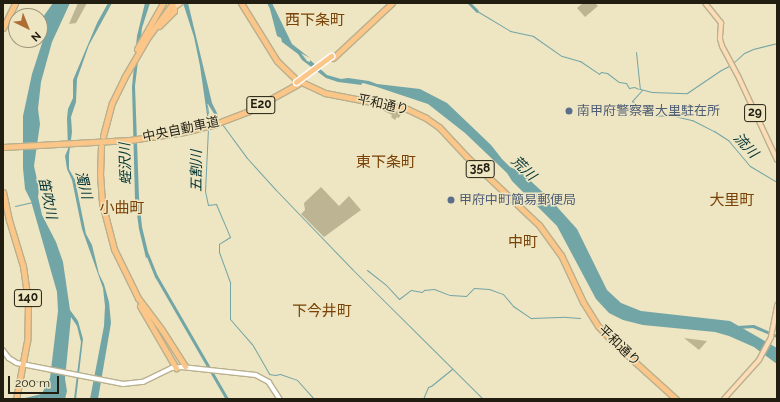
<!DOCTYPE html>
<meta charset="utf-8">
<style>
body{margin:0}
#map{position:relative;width:780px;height:402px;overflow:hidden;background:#eee5c2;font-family:Raleway,"Noto Sans JP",sans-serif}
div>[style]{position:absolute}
.green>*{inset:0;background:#bdb494}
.water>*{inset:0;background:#72a5a6}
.stream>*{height:1px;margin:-0.5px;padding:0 0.5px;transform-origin:0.5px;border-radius:0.5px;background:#72a5a6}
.river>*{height:3px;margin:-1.5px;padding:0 1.5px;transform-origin:1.5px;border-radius:1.5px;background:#72a5a6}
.roads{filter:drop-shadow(1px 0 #b9b08e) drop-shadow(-1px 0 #b9b08e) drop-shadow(0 1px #b9b08e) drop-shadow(0 -1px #b9b08e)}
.secondary>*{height:3.5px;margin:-1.75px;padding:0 1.75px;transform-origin:1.75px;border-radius:1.75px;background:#fff}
.primary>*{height:4px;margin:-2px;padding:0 2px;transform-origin:2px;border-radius:2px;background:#fdddb8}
.highway>*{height:5px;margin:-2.5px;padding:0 2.5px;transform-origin:2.5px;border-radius:2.5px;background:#fcc688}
.bridges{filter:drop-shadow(1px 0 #fff) drop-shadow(-1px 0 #fff) drop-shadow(0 1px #fff) drop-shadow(0 -1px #fff)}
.highway-bridge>*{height:5px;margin:-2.5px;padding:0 2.5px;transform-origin:2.5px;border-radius:2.5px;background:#fcc688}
.dots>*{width:11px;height:11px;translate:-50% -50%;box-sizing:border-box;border:2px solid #eee5c2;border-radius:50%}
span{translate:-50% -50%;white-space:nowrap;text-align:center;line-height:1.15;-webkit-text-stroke:3px #eee5c2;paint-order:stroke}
.shield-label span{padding:1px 3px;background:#eee5c2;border:1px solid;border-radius:3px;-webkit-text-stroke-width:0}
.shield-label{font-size:12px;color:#211e11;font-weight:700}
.street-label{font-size:13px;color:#211e11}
.service-label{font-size:13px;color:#4e5e75}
.left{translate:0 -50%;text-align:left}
.water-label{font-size:14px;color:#013536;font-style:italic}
.quarter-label{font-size:15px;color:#794206}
.frame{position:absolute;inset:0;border:4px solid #211e11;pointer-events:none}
.north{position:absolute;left:8px;top:8px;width:40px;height:40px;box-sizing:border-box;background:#eee5c2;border:1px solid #9c957b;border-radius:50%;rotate:137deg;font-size:11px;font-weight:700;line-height:16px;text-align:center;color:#211e11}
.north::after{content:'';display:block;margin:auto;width:14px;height:18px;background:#ad6d35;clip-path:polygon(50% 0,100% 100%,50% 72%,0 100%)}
.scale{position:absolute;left:8px;top:376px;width:51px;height:18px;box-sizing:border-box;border:2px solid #211e11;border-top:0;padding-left:5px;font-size:12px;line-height:14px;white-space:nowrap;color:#211e11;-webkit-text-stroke:3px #eee5c2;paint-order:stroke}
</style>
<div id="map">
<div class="green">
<i style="clip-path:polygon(78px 3px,87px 3px,76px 23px,69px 24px)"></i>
<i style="clip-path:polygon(583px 3px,595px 3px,598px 6px,585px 17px,577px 8px)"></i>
<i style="clip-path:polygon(381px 106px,403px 110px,399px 118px,397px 117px,395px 120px,391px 117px,392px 115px,380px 109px)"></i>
<i style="clip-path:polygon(321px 187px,339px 206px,349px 196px,361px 210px,324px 237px,301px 214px,305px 210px,304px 203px)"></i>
<i style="clip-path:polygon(684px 338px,707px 341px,699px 350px)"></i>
</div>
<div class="water">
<i style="clip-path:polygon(53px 3px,70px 3px,52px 42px,41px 82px,38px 109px,40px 124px,34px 166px,39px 189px,38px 197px,42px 215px,56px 242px,63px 262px,70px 310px,78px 321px,83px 339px,76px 399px,74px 399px,81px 342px,77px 326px,71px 317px,65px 379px,67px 391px,65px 399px,39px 399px,50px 378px,58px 311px,57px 292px,31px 201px,25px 189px,23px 168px,23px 116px,32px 74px,43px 40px,43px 17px)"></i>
<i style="clip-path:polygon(108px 3px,112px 3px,89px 45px,77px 79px,76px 102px,71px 117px,72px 132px,69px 155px,69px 169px,75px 180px,86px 234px,92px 245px,99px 274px,104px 284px,109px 302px,111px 323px,98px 399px,90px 399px,104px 326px,105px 306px,103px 288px,82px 229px,72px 180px,67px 169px,65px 156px,68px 149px,67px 118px,68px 109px,73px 98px,73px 80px,97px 23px)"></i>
<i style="clip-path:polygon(145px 3px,150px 3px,142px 28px,135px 86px,139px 197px,142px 227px,149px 256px,146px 258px,139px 229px,135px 199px,132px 87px,137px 36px)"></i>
<i style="clip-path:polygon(183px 3px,188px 3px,212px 103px,218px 115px,216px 117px,208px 104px,207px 105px,209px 121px,208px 122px,200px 66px,194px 37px)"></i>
<i style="clip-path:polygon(267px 3px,272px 3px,292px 44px,310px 58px,301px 53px,307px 61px,310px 62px,310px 60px,327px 75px,341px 79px,348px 78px,369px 81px,377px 84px,420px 89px,447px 103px,491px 145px,502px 159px,510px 167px,521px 172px,549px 198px,577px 229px,607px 290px,621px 303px,641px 311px,730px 321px,777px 348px,777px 364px,754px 347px,729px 336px,715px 332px,643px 325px,623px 320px,609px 313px,596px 299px,557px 226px,512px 181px,507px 173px,465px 133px,428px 104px,374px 86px,363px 83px,361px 84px,362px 85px,338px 82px,326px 78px,302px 60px,298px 54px,282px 42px,281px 38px,277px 36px,270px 9px)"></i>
</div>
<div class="stream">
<i style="left:477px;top:11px;width:39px;rotate:31deg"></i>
<i style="left:510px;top:31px;width:24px;rotate:12deg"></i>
<i style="left:533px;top:36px;width:35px;rotate:35deg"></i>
<i style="left:562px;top:56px;width:19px;rotate:16deg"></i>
<i style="left:580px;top:61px;width:23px;rotate:34deg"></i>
<i style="left:599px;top:74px;width:3px;rotate:-45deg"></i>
<i style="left:601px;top:72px;width:6px;rotate:9deg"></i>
<i style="left:607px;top:73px;width:15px;rotate:37deg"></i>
<i style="left:619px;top:82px;width:7px;rotate:8deg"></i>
<i style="left:626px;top:83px;width:6px;rotate:59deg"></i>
<i style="left:629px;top:88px;width:5px;rotate:-11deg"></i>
<i style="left:634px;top:87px;width:5px;rotate:22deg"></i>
<i style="left:636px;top:52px;width:37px;rotate:84deg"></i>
<i style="left:640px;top:89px;width:12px;rotate:14deg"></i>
<i style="left:652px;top:92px;width:35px;rotate:2deg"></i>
<i style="left:687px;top:93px;width:41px;rotate:-34.1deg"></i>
<i style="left:721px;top:70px;width:11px;rotate:-27deg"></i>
<i style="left:733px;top:63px;width:15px;rotate:-42deg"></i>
<i style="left:744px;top:53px;width:10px;rotate:-24deg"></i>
<i style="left:753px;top:49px;width:25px;rotate:-14deg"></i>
<i style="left:642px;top:90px;width:15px;rotate:132deg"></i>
<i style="left:632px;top:101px;width:16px;rotate:35deg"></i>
<i style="left:645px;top:110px;width:12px;rotate:31deg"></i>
<i style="left:655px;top:116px;width:15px;rotate:-4deg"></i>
<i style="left:670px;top:115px;width:23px;rotate:13deg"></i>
<i style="left:692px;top:120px;width:25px;rotate:27deg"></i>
<i style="left:714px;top:131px;width:17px;rotate:33deg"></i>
<i style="left:728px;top:140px;width:34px;rotate:50deg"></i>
<i style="left:750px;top:166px;width:29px;rotate:31deg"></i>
<i style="left:775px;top:181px;width:3px;rotate:-45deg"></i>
<i style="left:207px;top:105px;width:8px;rotate:83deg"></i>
<i style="left:222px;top:124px;width:42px;rotate:53.7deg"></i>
<i style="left:247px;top:158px;width:42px;rotate:47.9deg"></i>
<i style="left:275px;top:189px;width:112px;rotate:46.1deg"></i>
<i style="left:353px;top:270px;width:183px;rotate:44.8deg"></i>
<i style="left:208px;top:128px;width:63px;rotate:92.7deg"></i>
<i style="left:205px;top:191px;width:14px;rotate:78deg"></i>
<i style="left:208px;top:205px;width:8px;rotate:-7deg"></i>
<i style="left:216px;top:204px;width:36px;rotate:67deg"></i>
<i style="left:230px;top:237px;width:13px;rotate:148deg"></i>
<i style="left:219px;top:244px;width:8px;rotate:90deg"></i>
<i style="left:219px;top:252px;width:33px;rotate:70deg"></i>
<i style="left:230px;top:283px;width:36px;rotate:90deg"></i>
<i style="left:230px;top:319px;width:33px;rotate:49deg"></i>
<i style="left:252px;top:344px;width:34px;rotate:60deg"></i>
<i style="left:269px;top:374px;width:6px;rotate:9deg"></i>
<i style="left:275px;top:375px;width:5px;rotate:-11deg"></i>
<i style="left:280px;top:374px;width:18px;rotate:19deg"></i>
<i style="left:297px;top:380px;width:25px;rotate:48deg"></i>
<i style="left:520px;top:172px;width:2px;rotate:-90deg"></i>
<i style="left:520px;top:170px;width:4px;rotate:56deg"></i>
<i style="left:15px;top:206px;width:17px;rotate:-13deg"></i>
<i style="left:367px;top:270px;width:24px;rotate:38deg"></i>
<i style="left:386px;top:285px;width:19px;rotate:47deg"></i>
<i style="left:399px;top:299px;width:15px;rotate:-37deg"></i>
<i style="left:411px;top:290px;width:11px;rotate:10deg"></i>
<i style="left:422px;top:292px;width:3px;rotate:-45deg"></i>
<i style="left:424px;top:290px;width:10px;rotate:-6deg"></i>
<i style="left:434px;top:289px;width:17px;rotate:21deg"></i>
<i style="left:450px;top:295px;width:16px;rotate:4deg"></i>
<i style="left:466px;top:296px;width:11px;rotate:-45deg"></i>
<i style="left:474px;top:288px;width:15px;rotate:4deg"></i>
<i style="left:489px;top:289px;width:15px;rotate:20deg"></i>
<i style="left:503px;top:294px;width:16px;rotate:50deg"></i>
<i style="left:513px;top:306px;width:22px;rotate:34deg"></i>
<i style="left:531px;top:318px;width:35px;rotate:-2deg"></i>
<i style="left:566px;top:317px;width:14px;rotate:4deg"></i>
<i style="left:31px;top:380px;width:17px;rotate:13deg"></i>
<i style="left:423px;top:399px;width:13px;rotate:-67deg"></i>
<i style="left:428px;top:387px;width:3px;rotate:-18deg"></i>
<i style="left:431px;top:386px;width:27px;rotate:-39deg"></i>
</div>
<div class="river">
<i style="left:469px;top:3px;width:11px;rotate:45deg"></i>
<i style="left:147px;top:254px;width:24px;rotate:68deg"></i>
<i style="left:156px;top:276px;width:142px;rotate:60deg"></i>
<i style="left:737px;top:327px;width:16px;rotate:-4deg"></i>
<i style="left:753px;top:326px;width:26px;rotate:23deg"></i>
<i style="left:25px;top:399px;width:21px;rotate:-14deg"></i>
</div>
<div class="roads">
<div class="secondary">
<i style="left:3px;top:350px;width:10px;rotate:53deg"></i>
<i style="left:9px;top:358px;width:9px;rotate:32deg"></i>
<i style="left:17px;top:363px;width:108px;rotate:11.2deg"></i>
<i style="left:123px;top:384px;width:20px;rotate:-6deg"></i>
<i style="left:143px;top:382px;width:32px;rotate:-26deg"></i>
<i style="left:172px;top:368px;width:10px;rotate:-6deg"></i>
<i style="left:182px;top:367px;width:74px;rotate:6.2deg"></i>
<i style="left:256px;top:375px;width:15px;rotate:28deg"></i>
<i style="left:269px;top:382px;width:20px;rotate:57deg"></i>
</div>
<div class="primary">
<i style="left:705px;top:3px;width:26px;rotate:51deg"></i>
<i style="left:721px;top:23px;width:16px;rotate:94deg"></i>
<i style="left:720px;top:39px;width:7px;rotate:74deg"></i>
<i style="left:722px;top:46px;width:36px;rotate:62deg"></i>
<i style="left:739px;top:78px;width:90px;rotate:65.1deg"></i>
<i style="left:174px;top:8px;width:9px;rotate:-36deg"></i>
<i style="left:724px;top:399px;width:52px;rotate:-48.1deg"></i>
<i style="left:759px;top:360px;width:26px;rotate:-62deg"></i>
<i style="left:771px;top:337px;width:33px;rotate:-79deg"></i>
</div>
<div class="highway">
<i style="left:241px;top:3px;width:68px;rotate:58.2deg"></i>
<i style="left:277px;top:61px;width:28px;rotate:44deg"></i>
<i style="left:297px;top:80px;width:31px;rotate:25deg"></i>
<i style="left:325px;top:93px;width:84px;rotate:11deg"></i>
<i style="left:407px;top:109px;width:21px;rotate:25deg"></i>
<i style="left:426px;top:118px;width:16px;rotate:35deg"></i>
<i style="left:439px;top:127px;width:40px;rotate:47deg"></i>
<i style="left:466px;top:156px;width:100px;rotate:43.4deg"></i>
<i style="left:539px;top:225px;width:37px;rotate:54deg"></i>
<i style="left:561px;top:255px;width:52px;rotate:64.9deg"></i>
<i style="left:583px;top:302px;width:28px;rotate:58deg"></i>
<i style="left:598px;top:326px;width:23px;rotate:47deg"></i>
<i style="left:614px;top:343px;width:84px;rotate:42.1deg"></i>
<i style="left:159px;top:26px;width:21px;rotate:-45deg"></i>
<i style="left:174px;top:11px;width:3px;rotate:-90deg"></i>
<i style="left:3px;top:28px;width:28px;rotate:-64deg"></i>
<i style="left:137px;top:49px;width:53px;rotate:-60.5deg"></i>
<i style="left:333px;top:58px;width:81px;rotate:-43deg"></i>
<i style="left:103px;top:136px;width:34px;rotate:-75deg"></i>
<i style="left:112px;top:103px;width:28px;rotate:-64deg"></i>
<i style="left:124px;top:78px;width:48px;rotate:-59.7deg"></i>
<i style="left:148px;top:37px;width:42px;rotate:-53.7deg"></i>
<i style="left:101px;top:146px;width:28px;rotate:92deg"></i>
<i style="left:100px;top:174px;width:29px;rotate:86deg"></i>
<i style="left:102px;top:203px;width:48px;rotate:75.4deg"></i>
<i style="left:114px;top:249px;width:55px;rotate:63.9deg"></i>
<i style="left:138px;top:298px;width:40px;rotate:53deg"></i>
<i style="left:162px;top:330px;width:43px;rotate:57.4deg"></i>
<i style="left:3px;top:147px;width:127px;rotate:-3.2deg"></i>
<i style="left:130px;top:140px;width:55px;rotate:-8.4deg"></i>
<i style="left:184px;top:132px;width:32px;rotate:-14deg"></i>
<i style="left:215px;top:124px;width:34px;rotate:-21deg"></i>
<i style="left:247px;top:112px;width:58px;rotate:-28.8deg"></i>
<i style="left:3px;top:192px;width:29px;rotate:78deg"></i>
<i style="left:9px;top:220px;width:48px;rotate:73.1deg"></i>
<i style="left:23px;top:266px;width:36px;rotate:82deg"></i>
<i style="left:28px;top:302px;width:39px;rotate:91deg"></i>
<i style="left:27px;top:341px;width:59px;rotate:100.7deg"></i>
<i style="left:140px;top:306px;width:72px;rotate:59.9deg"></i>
</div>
</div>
<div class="bridges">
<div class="highway-bridge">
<i style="left:296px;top:82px;width:44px;rotate:-36.6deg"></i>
</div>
</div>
<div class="dots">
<i style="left:569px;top:111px;background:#5c6f8a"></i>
<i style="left:451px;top:200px;background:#5c6f8a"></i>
</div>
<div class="shield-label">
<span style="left:261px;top:105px">E20</span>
<span style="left:755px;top:113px">29</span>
<span style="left:480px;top:169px">358</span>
<span style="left:28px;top:298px">140</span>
</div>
<div class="street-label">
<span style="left:383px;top:105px;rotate:12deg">平和通り</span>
<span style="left:181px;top:130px;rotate:-12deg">中央自動車道</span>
<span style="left:619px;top:346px;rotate:44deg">平和通り</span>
</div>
<div class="service-label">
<span class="left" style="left:577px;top:111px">南甲府警察署大里駐在所</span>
<span class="left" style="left:459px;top:200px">甲府中町簡易郵便局</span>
</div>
<div class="water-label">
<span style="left:746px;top:145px;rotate:47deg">流川</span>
<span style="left:125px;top:164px;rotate:-92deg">蛭沢川</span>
<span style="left:524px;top:168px;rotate:44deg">荒川</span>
<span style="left:196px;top:171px;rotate:-90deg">五割川</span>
<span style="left:84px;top:185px;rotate:76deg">濁川</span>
<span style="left:48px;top:198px;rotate:78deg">笛吹川</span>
</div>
<div class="quarter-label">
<span style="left:315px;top:21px">西下条町</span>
<span style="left:386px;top:163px">東下条町</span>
<span style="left:732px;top:201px">大里町</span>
<span style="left:122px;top:209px">小曲町</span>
<span style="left:523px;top:243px">中町</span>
<span style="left:322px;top:312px">下今井町</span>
</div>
<div class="frame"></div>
<div class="north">N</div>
<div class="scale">200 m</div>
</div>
